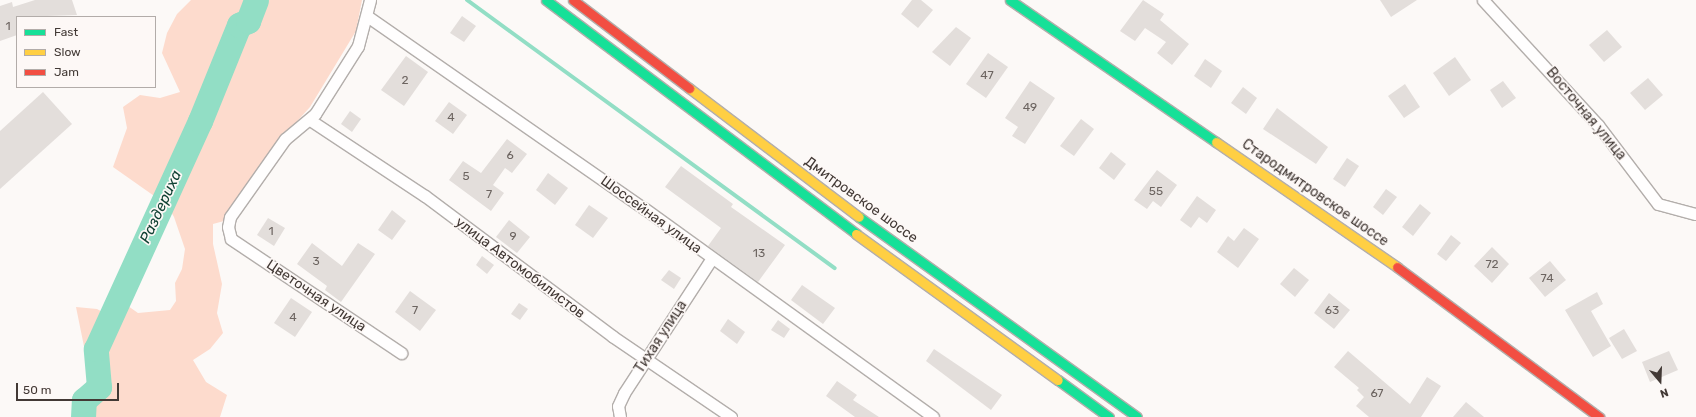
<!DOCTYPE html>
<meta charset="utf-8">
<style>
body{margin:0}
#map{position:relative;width:1696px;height:417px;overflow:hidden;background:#fcf9f7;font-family:Rubik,sans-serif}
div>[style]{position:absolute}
.green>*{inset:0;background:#fddbcd}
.stream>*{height:4px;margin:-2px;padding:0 2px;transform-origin:2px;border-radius:2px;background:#92dec5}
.river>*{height:25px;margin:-12.5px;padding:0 12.5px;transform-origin:12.5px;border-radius:12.5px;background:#92dec5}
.building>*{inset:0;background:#e3dedb}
.roads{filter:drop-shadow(1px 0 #b3aeab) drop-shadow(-1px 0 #b3aeab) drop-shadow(0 1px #b3aeab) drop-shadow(0 -1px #b3aeab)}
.street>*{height:11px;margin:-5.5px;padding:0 5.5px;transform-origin:5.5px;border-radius:5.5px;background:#fffefe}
.fast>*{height:9px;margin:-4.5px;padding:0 4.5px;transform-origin:4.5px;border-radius:4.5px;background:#16e098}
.slow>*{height:9px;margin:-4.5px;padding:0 4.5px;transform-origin:4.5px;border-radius:4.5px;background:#ffcf43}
.jam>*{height:9px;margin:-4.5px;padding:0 4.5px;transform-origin:4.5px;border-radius:4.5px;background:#f24e42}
span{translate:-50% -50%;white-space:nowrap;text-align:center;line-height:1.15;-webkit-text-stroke:3.5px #fdf8f6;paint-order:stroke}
.number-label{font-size:12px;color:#6c6460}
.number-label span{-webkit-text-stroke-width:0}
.street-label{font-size:14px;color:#423935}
.water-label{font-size:15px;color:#114234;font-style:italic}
.legend{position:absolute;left:16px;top:16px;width:140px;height:72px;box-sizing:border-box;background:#fdf8f6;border:1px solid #b2aca9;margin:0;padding:5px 7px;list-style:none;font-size:12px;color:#423935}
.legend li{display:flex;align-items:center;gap:8px;height:20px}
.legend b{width:20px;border:1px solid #b2aca9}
.north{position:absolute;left:1640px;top:361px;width:40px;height:40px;-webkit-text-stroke:3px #fdf8f6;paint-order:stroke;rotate:161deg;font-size:11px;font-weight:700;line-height:16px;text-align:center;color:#423935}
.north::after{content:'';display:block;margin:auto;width:14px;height:18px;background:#423935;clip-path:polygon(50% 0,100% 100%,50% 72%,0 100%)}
.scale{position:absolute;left:16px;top:383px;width:103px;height:18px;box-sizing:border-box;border:2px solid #423935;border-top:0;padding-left:5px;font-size:12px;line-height:14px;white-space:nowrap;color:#423935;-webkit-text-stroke:3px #fdf8f6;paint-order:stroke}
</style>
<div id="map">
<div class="green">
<i style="clip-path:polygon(191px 0,362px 0,356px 31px,310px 107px,273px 148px,224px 221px,213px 224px,213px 244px,222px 284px,217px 313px,223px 333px,210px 349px,193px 360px,206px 382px,227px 395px,220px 417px,72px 417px,90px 376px,76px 307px,97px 309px,119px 321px,128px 306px,138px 313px,170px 310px,176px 301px,175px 283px,182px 269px,185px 249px,174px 217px,167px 205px,113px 167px,127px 128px,123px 107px,140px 95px,160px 98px,180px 92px,162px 53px,167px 33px,177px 14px)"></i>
</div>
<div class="stream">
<i style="left:467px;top:0;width:455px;rotate:36.1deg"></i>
</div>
<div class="river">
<i style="left:83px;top:417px;width:17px;rotate:-87deg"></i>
<i style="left:84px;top:400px;width:20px;rotate:-41deg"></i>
<i style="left:99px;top:387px;width:38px;rotate:-95deg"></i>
<i style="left:96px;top:349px;width:251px;rotate:-65.5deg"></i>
<i style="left:200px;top:121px;width:104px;rotate:-67.9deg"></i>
<i style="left:239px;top:25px;width:10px;rotate:-24deg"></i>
<i style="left:248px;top:21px;width:22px;rotate:-69deg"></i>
</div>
<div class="building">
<i style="clip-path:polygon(35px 0,72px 0,77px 15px,17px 17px,17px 35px,0 41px,0 6px,12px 2px,13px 7px)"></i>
<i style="clip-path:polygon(912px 0,921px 0,933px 10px,918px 28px,901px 14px)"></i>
<i style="clip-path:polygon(1143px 0,1164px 14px,1160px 20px,1189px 44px,1172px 65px,1157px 53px,1166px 42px,1145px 28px,1135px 41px,1120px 31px)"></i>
<i style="clip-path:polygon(1380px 0,1417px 0,1391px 17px)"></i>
<i style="clip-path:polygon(462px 16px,476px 26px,464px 42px,450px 33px)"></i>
<i style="clip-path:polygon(956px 27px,971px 38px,950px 66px,932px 52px)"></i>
<i style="clip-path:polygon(1607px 30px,1622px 47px,1604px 62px,1589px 45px)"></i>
<i style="clip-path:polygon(988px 53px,1008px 67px,986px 98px,966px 84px)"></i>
<i style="clip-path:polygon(406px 56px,428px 72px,404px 106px,381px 90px)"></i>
<i style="clip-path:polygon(1455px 57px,1471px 80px,1449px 96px,1433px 73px)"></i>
<i style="clip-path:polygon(1205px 59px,1222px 71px,1211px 88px,1194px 76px)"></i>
<i style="clip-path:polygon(1648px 78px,1663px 95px,1645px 110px,1630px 93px)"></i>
<i style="clip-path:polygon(1030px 81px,1055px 98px,1025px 144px,1012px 136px,1018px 127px,1005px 118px)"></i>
<i style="clip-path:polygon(1503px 81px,1516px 98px,1502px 108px,1490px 90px)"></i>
<i style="clip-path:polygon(1405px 84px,1420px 107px,1404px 118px,1388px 96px)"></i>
<i style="clip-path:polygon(1243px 87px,1257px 98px,1246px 114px,1231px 103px)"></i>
<i style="clip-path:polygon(43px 92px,72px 124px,0 189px,0 131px)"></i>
<i style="clip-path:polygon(449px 102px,467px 115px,453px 134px,435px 121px)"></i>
<i style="clip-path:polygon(1277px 108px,1328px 147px,1316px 164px,1263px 129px)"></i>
<i style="clip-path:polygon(350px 111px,361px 119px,352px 132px,341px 124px)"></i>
<i style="clip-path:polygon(1081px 119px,1094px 129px,1074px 156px,1060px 146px)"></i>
<i style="clip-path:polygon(507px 139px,527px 154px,512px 173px,505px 168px,493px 185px,504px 193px,491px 211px,449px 180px,463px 161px,481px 173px)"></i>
<i style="clip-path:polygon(1111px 152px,1126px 164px,1114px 180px,1099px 168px)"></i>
<i style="clip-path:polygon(1347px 158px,1359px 166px,1345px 187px,1333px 179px)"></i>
<i style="clip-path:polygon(681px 166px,733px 204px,731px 207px,785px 245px,758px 282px,708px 246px,721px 228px,665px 187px)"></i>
<i style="clip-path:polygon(1157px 170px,1177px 185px,1161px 207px,1153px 201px,1147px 209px,1134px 200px)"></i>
<i style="clip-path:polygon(548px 173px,568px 188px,555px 205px,536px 190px)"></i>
<i style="clip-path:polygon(1386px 189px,1397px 197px,1383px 215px,1373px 207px)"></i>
<i style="clip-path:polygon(1197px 196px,1216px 210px,1207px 223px,1199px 217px,1191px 228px,1180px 220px)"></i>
<i style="clip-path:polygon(1420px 204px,1431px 213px,1413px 236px,1402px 227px)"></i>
<i style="clip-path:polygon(589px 205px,608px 218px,593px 238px,575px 225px)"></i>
<i style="clip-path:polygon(392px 210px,406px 221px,392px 240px,378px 230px)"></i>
<i style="clip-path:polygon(268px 218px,285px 228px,274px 246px,257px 235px)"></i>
<i style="clip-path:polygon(509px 220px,530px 237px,517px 253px,496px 237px)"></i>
<i style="clip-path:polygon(1244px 228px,1259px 239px,1238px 268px,1217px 252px,1228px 236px,1234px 241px)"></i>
<i style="clip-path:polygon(1451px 235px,1461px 243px,1446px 261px,1437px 254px)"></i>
<i style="clip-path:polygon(312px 243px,342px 266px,358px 243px,375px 254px,341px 302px,325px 290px,327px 286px,297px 264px)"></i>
<i style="clip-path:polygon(1492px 247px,1509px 264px,1492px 283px,1474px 266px)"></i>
<i style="clip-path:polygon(482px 256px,494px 265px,487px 274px,476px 265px)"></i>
<i style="clip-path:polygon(1550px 261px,1566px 280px,1545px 297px,1529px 278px)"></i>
<i style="clip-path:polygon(1294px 268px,1309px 280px,1295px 297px,1280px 284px)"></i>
<i style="clip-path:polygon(669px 270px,681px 278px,674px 289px,661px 280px)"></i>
<i style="clip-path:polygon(802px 285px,835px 308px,823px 324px,791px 300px)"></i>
<i style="clip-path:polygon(410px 291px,436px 310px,420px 331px,395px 312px)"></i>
<i style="clip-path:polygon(1597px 292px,1603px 304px,1591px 311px,1611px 346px,1593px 357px,1565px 310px)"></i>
<i style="clip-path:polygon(1329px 293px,1350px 310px,1334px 329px,1314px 313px)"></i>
<i style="clip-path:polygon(291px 298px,312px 312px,295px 337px,274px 323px)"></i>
<i style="clip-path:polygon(519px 303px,528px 309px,520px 320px,511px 314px)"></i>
<i style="clip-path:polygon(728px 319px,745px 332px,737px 344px,720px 331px)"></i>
<i style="clip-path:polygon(778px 320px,790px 329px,784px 338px,771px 330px)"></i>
<i style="clip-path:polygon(1624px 329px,1637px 351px,1622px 359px,1609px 338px)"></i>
<i style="clip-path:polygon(934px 349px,1002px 395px,991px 410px,926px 361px)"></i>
<i style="clip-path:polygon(1348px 351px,1410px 404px,1427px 377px,1441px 386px,1421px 417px,1369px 417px,1356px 406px,1364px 397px,1357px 390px,1359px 388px,1334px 367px)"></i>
<i style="clip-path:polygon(1669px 351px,1678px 370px,1650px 382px,1642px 362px)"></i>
<i style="clip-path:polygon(837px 381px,857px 395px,853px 400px,879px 417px,855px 417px,826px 396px)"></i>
<i style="clip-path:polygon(1466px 402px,1484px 417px,1453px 417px)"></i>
</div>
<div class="roads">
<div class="street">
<i style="left:370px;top:0;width:48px;rotate:104.6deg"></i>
<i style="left:358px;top:46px;width:80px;rotate:122.3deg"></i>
<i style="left:315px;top:114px;width:39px;rotate:140deg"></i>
<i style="left:285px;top:139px;width:95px;rotate:125.2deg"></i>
<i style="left:230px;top:217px;width:10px;rotate:101deg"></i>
<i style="left:228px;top:227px;width:12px;rotate:76deg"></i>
<i style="left:231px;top:239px;width:205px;rotate:33.8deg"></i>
<i style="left:1483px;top:0;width:170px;rotate:47.4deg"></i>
<i style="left:1598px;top:125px;width:99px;rotate:52.8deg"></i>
<i style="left:1658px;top:204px;width:39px;rotate:15deg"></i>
<i style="left:367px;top:16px;width:338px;rotate:34.8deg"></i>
<i style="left:645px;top:209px;width:355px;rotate:35.8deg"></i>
<i style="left:310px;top:120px;width:138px;rotate:33.5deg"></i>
<i style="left:425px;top:196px;width:234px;rotate:36.8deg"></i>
<i style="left:612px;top:336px;width:144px;rotate:34.2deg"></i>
<i style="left:620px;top:417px;width:11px;rotate:-100deg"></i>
<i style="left:618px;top:406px;width:14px;rotate:-65deg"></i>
<i style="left:624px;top:393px;width:161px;rotate:-56.9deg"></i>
</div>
<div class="fast">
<i style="left:546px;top:0;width:388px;rotate:37deg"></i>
<i style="left:1010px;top:0;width:250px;rotate:34.6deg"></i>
<i style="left:859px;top:217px;width:342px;rotate:35.7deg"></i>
<i style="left:1058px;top:380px;width:63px;rotate:36deg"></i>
</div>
<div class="slow">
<i style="left:689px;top:88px;width:213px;rotate:37.2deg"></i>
<i style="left:1216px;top:142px;width:220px;rotate:34.6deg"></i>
<i style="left:856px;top:234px;width:249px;rotate:35.9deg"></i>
</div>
<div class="jam">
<i style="left:573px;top:0;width:146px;rotate:37.2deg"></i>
<i style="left:1397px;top:267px;width:252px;rotate:36.6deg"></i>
</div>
</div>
<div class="number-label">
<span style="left:8px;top:27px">1</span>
<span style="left:987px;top:76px">47</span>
<span style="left:405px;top:81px">2</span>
<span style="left:1030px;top:108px">49</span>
<span style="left:451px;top:118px">4</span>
<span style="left:510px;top:156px">6</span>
<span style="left:466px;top:177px">5</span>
<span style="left:1156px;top:192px">55</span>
<span style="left:489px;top:195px">7</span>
<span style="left:271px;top:232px">1</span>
<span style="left:513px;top:237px">9</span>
<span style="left:759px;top:254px">13</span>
<span style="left:316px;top:262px">3</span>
<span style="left:1492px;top:265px">72</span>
<span style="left:1547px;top:279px">74</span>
<span style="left:415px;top:311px">7</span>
<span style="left:1332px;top:311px">63</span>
<span style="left:293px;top:318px">4</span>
<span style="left:1377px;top:394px">67</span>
</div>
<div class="street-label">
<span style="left:1586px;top:114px;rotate:50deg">Восточная улица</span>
<span style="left:1315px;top:193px;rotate:35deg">Стародмитровское шоссе</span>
<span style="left:861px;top:200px;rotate:36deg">Дмитровское шоссе</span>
<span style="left:651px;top:215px;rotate:36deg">Шоссейная улица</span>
<span style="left:520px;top:268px;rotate:37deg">улица Автомобилистов</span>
<span style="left:316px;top:296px;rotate:34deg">Цветочная улица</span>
<span style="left:661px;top:337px;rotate:-57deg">Тихая улица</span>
</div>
<div class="water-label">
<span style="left:161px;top:207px;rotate:-65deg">Раздериха</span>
</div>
<ul class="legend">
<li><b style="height:5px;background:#16e098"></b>Fast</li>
<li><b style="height:5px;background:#ffcf43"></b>Slow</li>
<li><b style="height:5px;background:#f24e42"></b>Jam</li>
</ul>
<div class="north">N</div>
<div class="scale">50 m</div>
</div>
